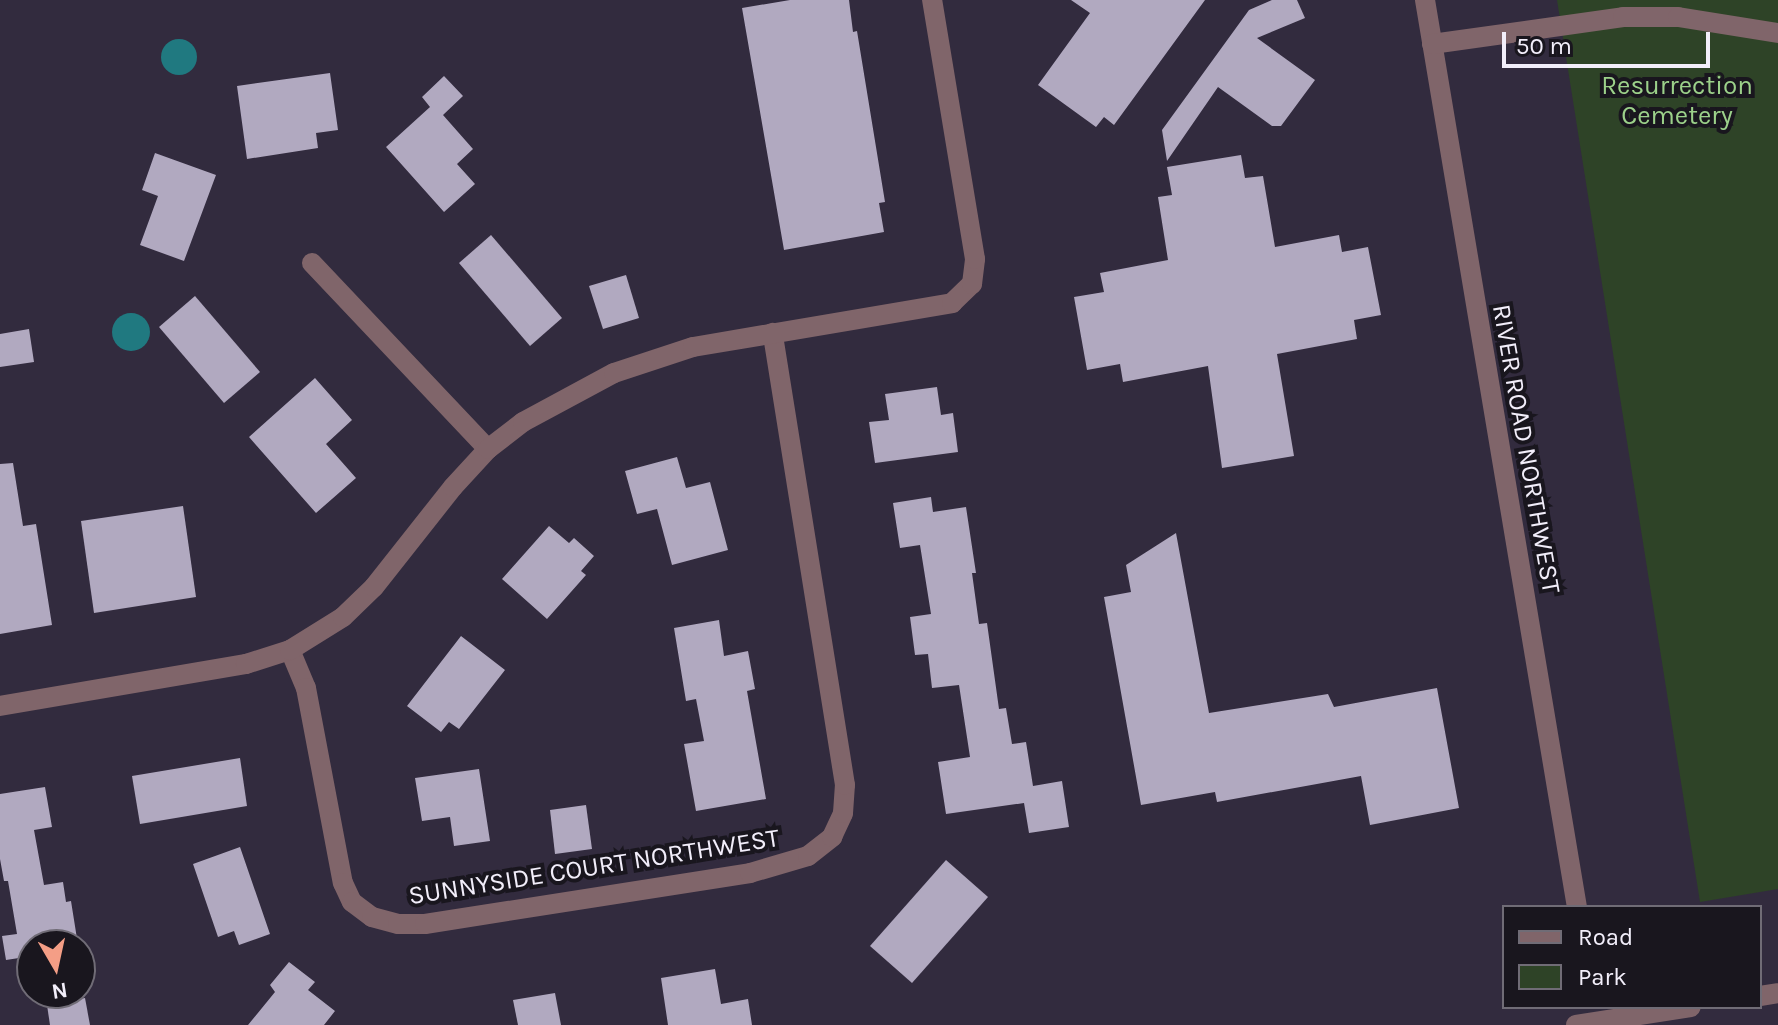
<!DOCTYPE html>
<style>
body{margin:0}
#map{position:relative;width:1778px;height:1025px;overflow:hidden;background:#322b3e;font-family:Karla,sans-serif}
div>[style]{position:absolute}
.green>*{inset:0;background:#2e4327}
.water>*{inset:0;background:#207980}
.round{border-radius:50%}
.building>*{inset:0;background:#b1a9c0}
.minor>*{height:20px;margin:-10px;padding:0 10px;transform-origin:10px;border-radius:10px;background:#80656a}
span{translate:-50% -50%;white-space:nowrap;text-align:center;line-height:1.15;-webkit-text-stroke:8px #19161e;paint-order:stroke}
.park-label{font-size:26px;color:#9cd18a}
.street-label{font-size:26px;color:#f2eefa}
.legend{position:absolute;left:1502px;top:905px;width:260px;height:104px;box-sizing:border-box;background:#19161e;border:2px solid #706c76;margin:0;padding:10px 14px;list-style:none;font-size:24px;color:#f2eefa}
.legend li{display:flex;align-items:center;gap:16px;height:40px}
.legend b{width:40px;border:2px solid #706c76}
.north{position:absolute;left:16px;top:929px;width:80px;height:80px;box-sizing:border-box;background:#19161e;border:2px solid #706c76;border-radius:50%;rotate:171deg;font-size:22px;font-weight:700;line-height:32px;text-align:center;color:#f2eefa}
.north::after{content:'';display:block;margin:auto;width:28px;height:36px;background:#f49e86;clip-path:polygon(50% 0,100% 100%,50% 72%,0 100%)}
.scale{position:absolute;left:1502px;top:32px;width:208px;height:36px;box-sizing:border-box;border:4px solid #f2eefa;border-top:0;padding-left:10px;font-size:24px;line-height:28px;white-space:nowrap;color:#f2eefa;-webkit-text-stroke:6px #19161e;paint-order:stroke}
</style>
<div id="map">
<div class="green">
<i style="clip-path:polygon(1557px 0,1778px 0,1778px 889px,1700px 902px)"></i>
</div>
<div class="water">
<i class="round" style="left:161px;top:39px;width:36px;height:36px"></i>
<i class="round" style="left:112px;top:313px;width:38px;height:38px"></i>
</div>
<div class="building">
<i style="clip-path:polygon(790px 0,849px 0,853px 32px,857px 31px,885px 202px,879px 203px,884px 232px,784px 250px,742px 8px)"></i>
<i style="clip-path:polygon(1071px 0,1205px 0,1114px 125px,1104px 117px,1096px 127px,1038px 85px,1090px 13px)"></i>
<i style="clip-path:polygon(1272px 0,1297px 0,1305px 18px,1257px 38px,1315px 80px,1281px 126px,1272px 126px,1218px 87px,1167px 161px,1162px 130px,1249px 10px)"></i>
<i style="clip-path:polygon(330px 73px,338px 130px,316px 133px,318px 148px,247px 159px,237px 86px)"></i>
<i style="clip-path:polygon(444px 76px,463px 96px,443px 115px,473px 149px,457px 164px,475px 184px,444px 212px,386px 147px,430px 107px,422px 97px)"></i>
<i style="clip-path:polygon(155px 153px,216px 175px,184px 261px,140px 245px,158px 196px,142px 190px)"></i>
<i style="clip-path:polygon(1241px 155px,1245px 178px,1263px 176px,1275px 247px,1339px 235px,1342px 252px,1368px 247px,1381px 315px,1354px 320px,1357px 339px,1277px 354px,1294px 456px,1222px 468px,1208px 366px,1123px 382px,1120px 364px,1087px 370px,1074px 297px,1104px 292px,1100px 273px,1168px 260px,1158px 197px,1172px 195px,1167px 167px)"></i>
<i style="clip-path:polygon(491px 235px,562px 318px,530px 346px,459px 263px)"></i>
<i style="clip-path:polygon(626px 275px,639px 318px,603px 329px,589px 286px)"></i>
<i style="clip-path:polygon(195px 296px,260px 372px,224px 403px,159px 327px)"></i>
<i style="clip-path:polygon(29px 329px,34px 362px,0 367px,0 334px)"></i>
<i style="clip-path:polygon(315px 378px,352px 420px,326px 444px,356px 478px,316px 513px,249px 437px)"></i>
<i style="clip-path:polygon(937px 387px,941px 415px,953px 413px,958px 452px,875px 463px,869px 422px,889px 420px,885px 394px)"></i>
<i style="clip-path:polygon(677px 457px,686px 488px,710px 482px,728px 550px,672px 565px,657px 509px,637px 514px,625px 471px)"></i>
<i style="clip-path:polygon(13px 463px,23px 526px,36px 524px,52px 625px,0 634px,0 464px)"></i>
<i style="clip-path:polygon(931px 497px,933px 512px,966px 507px,976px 573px,972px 573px,979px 624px,987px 623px,999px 709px,1006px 708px,1012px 744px,1026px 742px,1033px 786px,1062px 781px,1069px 827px,1029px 833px,1024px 803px,946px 814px,938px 762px,970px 757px,959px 685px,932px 688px,928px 654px,915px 655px,910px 617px,931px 614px,920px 545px,900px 548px,893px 503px)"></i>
<i style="clip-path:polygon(183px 506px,196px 597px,94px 613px,81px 521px)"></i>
<i style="clip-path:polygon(549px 526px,569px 543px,574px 538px,594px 556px,581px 571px,586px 575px,547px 619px,502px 579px)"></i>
<i style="clip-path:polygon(1176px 533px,1209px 713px,1328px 694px,1334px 707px,1437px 688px,1459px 808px,1370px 825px,1361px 776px,1217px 802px,1215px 792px,1141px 805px,1104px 597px,1131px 592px,1126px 565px)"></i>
<i style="clip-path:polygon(719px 620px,724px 656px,748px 651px,755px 689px,747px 691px,766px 799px,696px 811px,684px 744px,704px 741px,696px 699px,686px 701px,674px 628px)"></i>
<i style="clip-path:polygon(461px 636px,505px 670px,459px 729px,449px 722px,441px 732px,407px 706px)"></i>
<i style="clip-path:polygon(240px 758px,247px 806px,140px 824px,132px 776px)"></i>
<i style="clip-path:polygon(479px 769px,490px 841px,454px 846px,450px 817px,422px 821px,415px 778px)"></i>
<i style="clip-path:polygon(45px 787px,52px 827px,34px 830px,44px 885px,63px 882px,66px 902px,71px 901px,78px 945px,32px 945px,32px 956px,6px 960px,2px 936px,17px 934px,8px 881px,4px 881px,0 859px,0 794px)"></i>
<i style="clip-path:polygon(586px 805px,592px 849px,555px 854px,550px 810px)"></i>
<i style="clip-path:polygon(240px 847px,270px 934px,239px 945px,234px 931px,218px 937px,193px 864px)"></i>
<i style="clip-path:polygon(946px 860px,988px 897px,912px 983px,870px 946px)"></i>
<i style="clip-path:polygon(289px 962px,315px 982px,308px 990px,335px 1011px,324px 1025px,248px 1025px,275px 992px,270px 985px)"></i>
<i style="clip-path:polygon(715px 969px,721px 1004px,748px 999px,752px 1025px,668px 1025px,661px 978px)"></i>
<i style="clip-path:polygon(555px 993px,561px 1025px,518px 1025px,513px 1000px)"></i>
<i style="clip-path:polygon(85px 998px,90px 1025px,50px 1025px,47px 1005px)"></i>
</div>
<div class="minor">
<i style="left:1425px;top:0;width:920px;rotate:80.49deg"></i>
<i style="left:1432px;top:44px;width:193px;rotate:-8deg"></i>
<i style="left:1623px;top:17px;width:55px"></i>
<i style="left:1678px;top:17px;width:101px;rotate:9.1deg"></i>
<i style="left:312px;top:263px;width:256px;rotate:46.6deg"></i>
<i style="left:290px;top:650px;width:41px;rotate:67.2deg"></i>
<i style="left:306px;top:688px;width:198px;rotate:79.3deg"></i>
<i style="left:343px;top:883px;width:21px;rotate:65deg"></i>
<i style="left:352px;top:902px;width:25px;rotate:37deg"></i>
<i style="left:372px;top:917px;width:27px;rotate:15deg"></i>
<i style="left:398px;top:924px;width:27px"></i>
<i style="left:425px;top:924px;width:329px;rotate:-8.9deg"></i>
<i style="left:750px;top:873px;width:60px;rotate:-16.3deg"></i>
<i style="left:808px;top:856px;width:31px;rotate:-38deg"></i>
<i style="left:832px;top:837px;width:26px;rotate:-65deg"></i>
<i style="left:843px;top:813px;width:28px;rotate:-86deg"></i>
<i style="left:845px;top:785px;width:458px;rotate:-99.1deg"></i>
<i style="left:0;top:706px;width:250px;rotate:-9.7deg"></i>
<i style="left:246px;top:664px;width:46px;rotate:-17.7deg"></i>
<i style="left:290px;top:650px;width:62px;rotate:-31.9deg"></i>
<i style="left:343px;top:617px;width:43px;rotate:-44.1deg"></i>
<i style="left:374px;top:587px;width:127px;rotate:-51.7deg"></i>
<i style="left:453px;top:487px;width:52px;rotate:-47.4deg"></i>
<i style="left:488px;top:449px;width:44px;rotate:-37.6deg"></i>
<i style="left:523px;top:422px;width:103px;rotate:-28.3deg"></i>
<i style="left:614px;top:373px;width:83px;rotate:-18.2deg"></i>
<i style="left:693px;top:347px;width:263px;rotate:-9.6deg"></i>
<i style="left:952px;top:303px;width:28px;rotate:-44deg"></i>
<i style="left:972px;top:284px;width:25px;rotate:-83deg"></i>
<i style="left:975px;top:259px;width:263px;rotate:-99.4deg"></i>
<i style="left:1760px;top:996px;width:18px;rotate:-9deg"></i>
<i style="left:1576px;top:1025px;width:116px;rotate:-8.9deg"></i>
</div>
<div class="park-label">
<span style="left:1677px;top:101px">Resurrection<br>Cemetery</span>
</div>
<div class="street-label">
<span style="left:1526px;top:449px;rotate:80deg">RIVER ROAD NORTHWEST</span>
<span style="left:594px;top:867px;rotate:-9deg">SUNNYSIDE COURT NORTHWEST</span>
</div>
<ul class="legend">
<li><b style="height:10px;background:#80656a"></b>Road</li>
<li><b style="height:22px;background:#2e4327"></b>Park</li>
</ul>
<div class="north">N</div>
<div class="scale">50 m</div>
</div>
